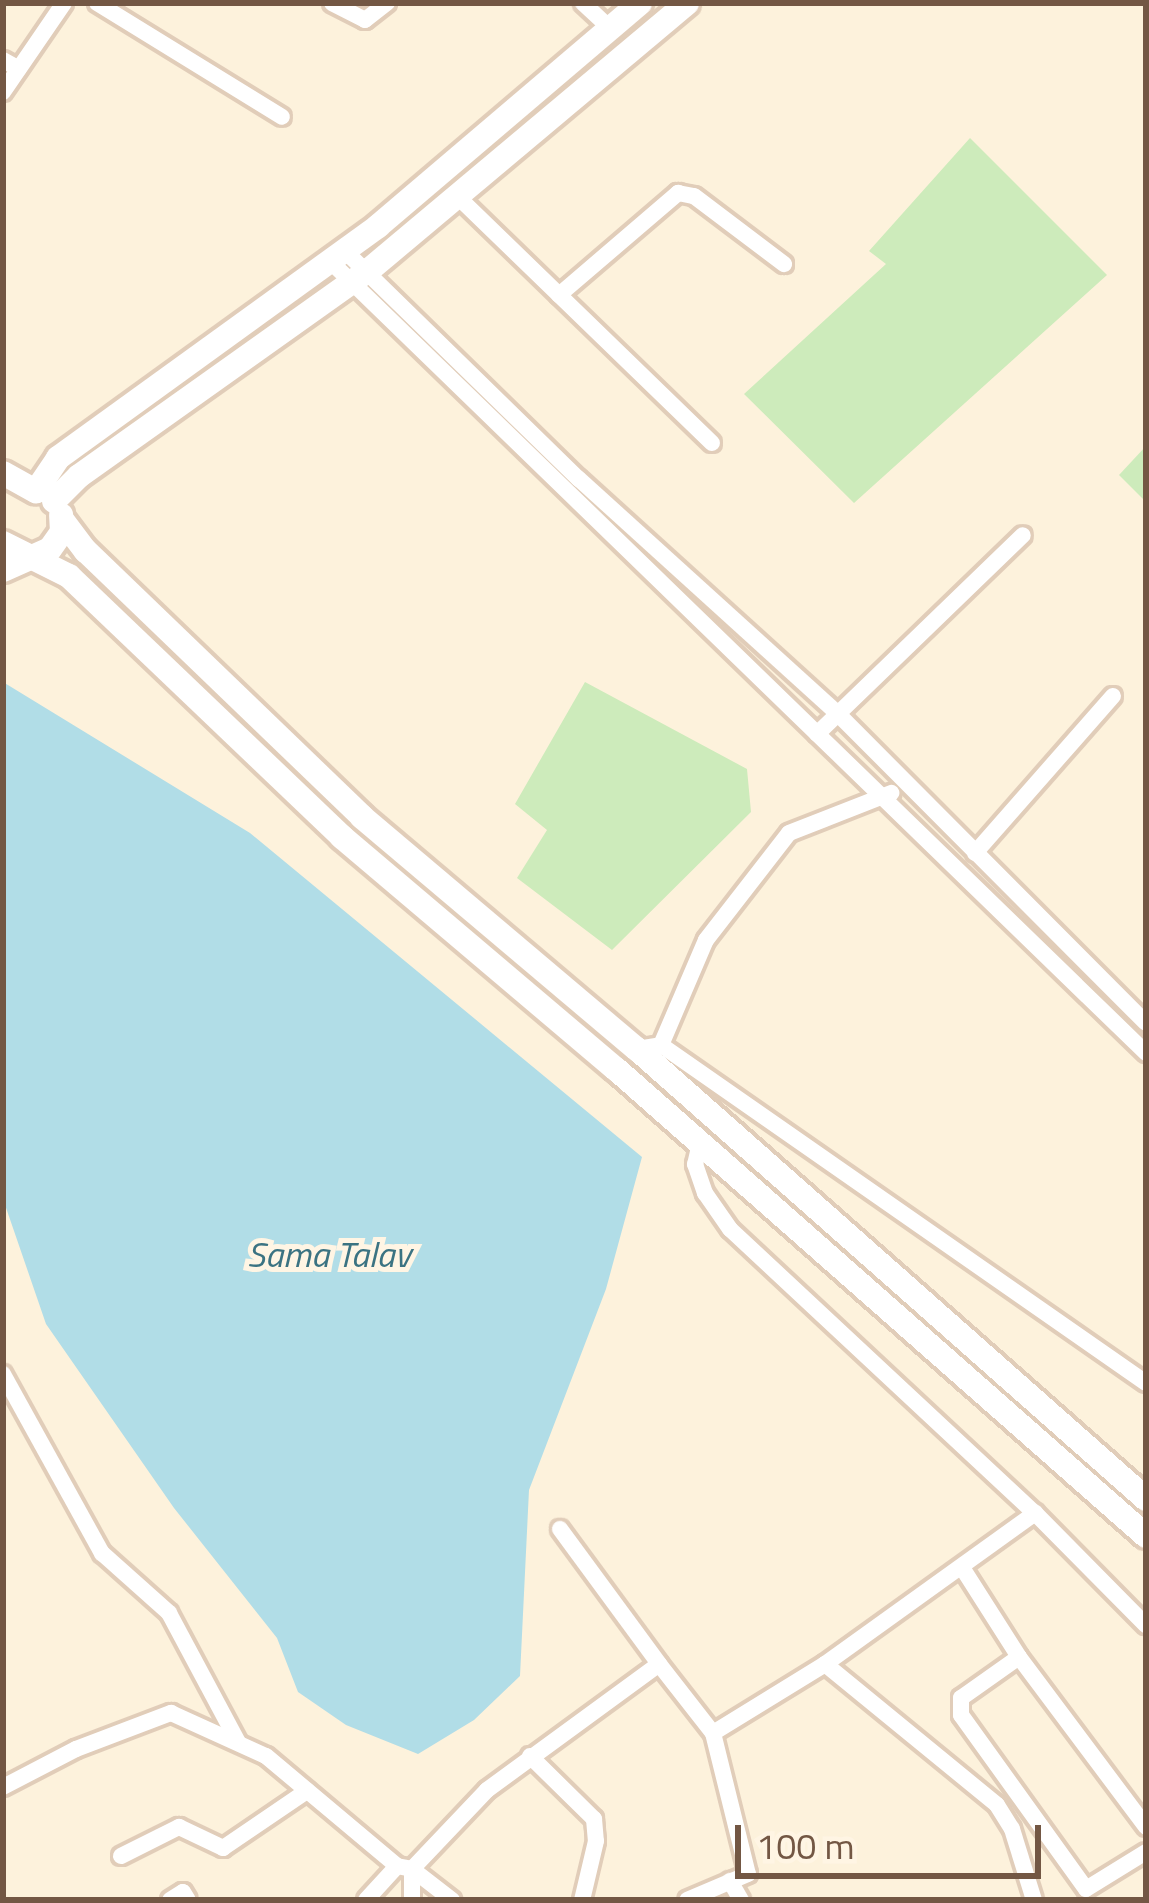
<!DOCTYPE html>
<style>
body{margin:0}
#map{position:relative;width:1149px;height:1903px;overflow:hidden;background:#fdf2dc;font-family:"Titillium Web",sans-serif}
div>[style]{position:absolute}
.green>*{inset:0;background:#cdebbb}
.water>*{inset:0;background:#b1dde7}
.roads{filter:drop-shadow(3px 0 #e1cdb9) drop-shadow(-3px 0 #e1cdb9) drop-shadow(0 3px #e1cdb9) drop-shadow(0 -3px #e1cdb9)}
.street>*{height:16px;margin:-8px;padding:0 8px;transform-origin:8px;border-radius:8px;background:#fff}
.secondary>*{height:24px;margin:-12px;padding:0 12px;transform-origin:12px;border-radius:12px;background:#fff}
span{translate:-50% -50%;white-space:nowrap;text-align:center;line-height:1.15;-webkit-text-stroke:10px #fff5e4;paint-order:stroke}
.water-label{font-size:36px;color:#3b7382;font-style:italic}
.frame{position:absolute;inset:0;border:6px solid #735744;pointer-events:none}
.scale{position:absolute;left:735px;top:1825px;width:306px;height:54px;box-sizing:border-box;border:6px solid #735744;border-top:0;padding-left:15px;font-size:36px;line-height:42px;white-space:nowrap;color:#735744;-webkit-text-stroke:9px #fff5e4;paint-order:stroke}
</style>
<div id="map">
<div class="green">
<i style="clip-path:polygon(970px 138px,1107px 275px,854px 503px,744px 394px,886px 264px,869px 251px)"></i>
<i style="clip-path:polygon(1146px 446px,1146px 502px,1119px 475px)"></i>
<i style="clip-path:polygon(585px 682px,747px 769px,751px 812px,612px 950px,517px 878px,547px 830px,515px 804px)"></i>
</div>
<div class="water">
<i style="clip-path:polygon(3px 682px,250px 833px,642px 1157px,606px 1289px,529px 1490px,520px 1676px,474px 1720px,418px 1754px,346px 1725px,298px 1692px,277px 1638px,174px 1508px,46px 1324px,3px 1199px)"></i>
</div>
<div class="roads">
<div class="street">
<i style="left:97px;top:3px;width:217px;rotate:31.6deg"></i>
<i style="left:332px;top:3px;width:37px;rotate:27deg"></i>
<i style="left:365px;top:20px;width:28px;rotate:-38deg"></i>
<i style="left:583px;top:3px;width:40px;rotate:43deg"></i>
<i style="left:3px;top:60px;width:18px;rotate:29deg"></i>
<i style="left:3px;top:92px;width:108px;rotate:-55.6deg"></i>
<i style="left:457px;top:196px;width:355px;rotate:44.1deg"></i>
<i style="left:345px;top:251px;width:327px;rotate:44.3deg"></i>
<i style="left:579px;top:479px;width:353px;rotate:42.2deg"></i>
<i style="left:840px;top:716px;width:433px;rotate:45.1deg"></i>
<i style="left:331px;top:262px;width:1136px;rotate:44.14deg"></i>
<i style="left:559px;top:295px;width:157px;rotate:-40.6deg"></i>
<i style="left:678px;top:193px;width:16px;rotate:11deg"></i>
<i style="left:694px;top:196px;width:113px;rotate:37.1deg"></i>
<i style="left:817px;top:734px;width:286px;rotate:-44deg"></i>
<i style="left:975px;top:853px;width:209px;rotate:-48.7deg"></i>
<i style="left:661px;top:1045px;width:114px;rotate:-66.8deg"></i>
<i style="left:706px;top:940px;width:135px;rotate:-52.2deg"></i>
<i style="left:789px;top:833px;width:110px;rotate:-21.4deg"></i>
<i style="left:637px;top:1049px;width:24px;rotate:-9deg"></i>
<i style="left:661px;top:1045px;width:591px;rotate:34.87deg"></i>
<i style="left:700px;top:1143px;width:22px;rotate:103deg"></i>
<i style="left:695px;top:1164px;width:31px;rotate:71deg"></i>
<i style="left:705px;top:1193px;width:44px;rotate:55.2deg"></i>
<i style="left:730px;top:1229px;width:417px;rotate:43deg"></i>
<i style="left:1035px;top:1513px;width:158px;rotate:45.3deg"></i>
<i style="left:3px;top:1374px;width:205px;rotate:61.1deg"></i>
<i style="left:102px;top:1553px;width:90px;rotate:41.8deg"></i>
<i style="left:169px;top:1613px;width:146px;rotate:61.9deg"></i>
<i style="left:560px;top:1529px;width:167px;rotate:53.7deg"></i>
<i style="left:963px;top:1569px;width:104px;rotate:57.5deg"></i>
<i style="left:1019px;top:1657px;width:212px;rotate:53.2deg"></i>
<i style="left:1019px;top:1657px;width:71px;rotate:144.7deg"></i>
<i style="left:961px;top:1698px;width:17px;rotate:90deg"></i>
<i style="left:961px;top:1715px;width:214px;rotate:54.3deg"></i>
<i style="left:1086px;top:1889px;width:70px;rotate:-31.7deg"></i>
<i style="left:825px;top:1664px;width:222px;rotate:39.3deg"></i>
<i style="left:997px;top:1805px;width:28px;rotate:58deg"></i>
<i style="left:1012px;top:1829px;width:74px;rotate:72.8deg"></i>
<i style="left:713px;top:1733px;width:132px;rotate:-31.6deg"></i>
<i style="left:825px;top:1664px;width:259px;rotate:-35.7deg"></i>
<i style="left:530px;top:1756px;width:90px;rotate:44.5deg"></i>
<i style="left:594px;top:1819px;width:22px;rotate:85deg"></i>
<i style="left:596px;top:1841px;width:61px;rotate:103.3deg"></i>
<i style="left:3px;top:1787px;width:82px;rotate:-27.5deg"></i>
<i style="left:76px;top:1749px;width:102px;rotate:-20.8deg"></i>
<i style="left:171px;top:1713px;width:104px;rotate:24.4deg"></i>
<i style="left:266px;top:1756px;width:171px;rotate:40deg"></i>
<i style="left:397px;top:1866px;width:15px;rotate:11deg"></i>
<i style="left:412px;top:1869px;width:51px;rotate:37.8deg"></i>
<i style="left:121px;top:1856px;width:65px;rotate:-26.6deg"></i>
<i style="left:179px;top:1827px;width:49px;rotate:25.5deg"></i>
<i style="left:223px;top:1848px;width:102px;rotate:-34.2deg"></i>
<i style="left:730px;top:1881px;width:22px;rotate:60deg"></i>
<i style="left:170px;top:1900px;width:15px;rotate:-32deg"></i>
<i style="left:183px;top:1892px;width:9px;rotate:58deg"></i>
<i style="left:366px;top:1900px;width:46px;rotate:-47.6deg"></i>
<i style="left:412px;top:1900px;width:31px;rotate:-90deg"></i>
<i style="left:412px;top:1869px;width:109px;rotate:-46.5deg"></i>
<i style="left:487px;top:1790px;width:213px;rotate:-36.2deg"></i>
<i style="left:659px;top:1664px;width:88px;rotate:52deg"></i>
<i style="left:713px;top:1733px;width:145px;rotate:76.1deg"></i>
<i style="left:748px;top:1874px;width:66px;rotate:156.9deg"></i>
</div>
<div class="secondary">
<i style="left:3px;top:473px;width:38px;rotate:29deg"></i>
<i style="left:36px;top:491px;width:40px;rotate:-56deg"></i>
<i style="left:58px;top:458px;width:395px;rotate:-35.9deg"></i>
<i style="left:378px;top:226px;width:344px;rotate:-40.4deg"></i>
<i style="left:54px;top:501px;width:35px;rotate:-45deg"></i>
<i style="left:79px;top:476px;width:356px;rotate:-35.4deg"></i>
<i style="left:369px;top:270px;width:415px;rotate:-40deg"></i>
<i style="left:63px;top:521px;width:38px;rotate:53deg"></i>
<i style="left:86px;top:551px;width:383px;rotate:43.9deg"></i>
<i style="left:362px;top:817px;width:360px;rotate:40.2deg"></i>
<i style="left:637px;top:1049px;width:679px;rotate:41.48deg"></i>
<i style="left:3px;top:543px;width:74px;rotate:26.6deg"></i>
<i style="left:69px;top:576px;width:378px;rotate:43.7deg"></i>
<i style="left:342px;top:837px;width:359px;rotate:40.3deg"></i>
<i style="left:616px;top:1069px;width:706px;rotate:41.38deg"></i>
<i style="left:3px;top:570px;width:51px;rotate:-24.1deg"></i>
<i style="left:50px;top:549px;width:21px;rotate:-55deg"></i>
<i style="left:62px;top:532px;width:17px;rotate:-93deg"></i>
</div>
</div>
<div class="water-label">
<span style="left:329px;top:1254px">Sama Talav</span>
</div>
<div class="frame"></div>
<div class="scale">100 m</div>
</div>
